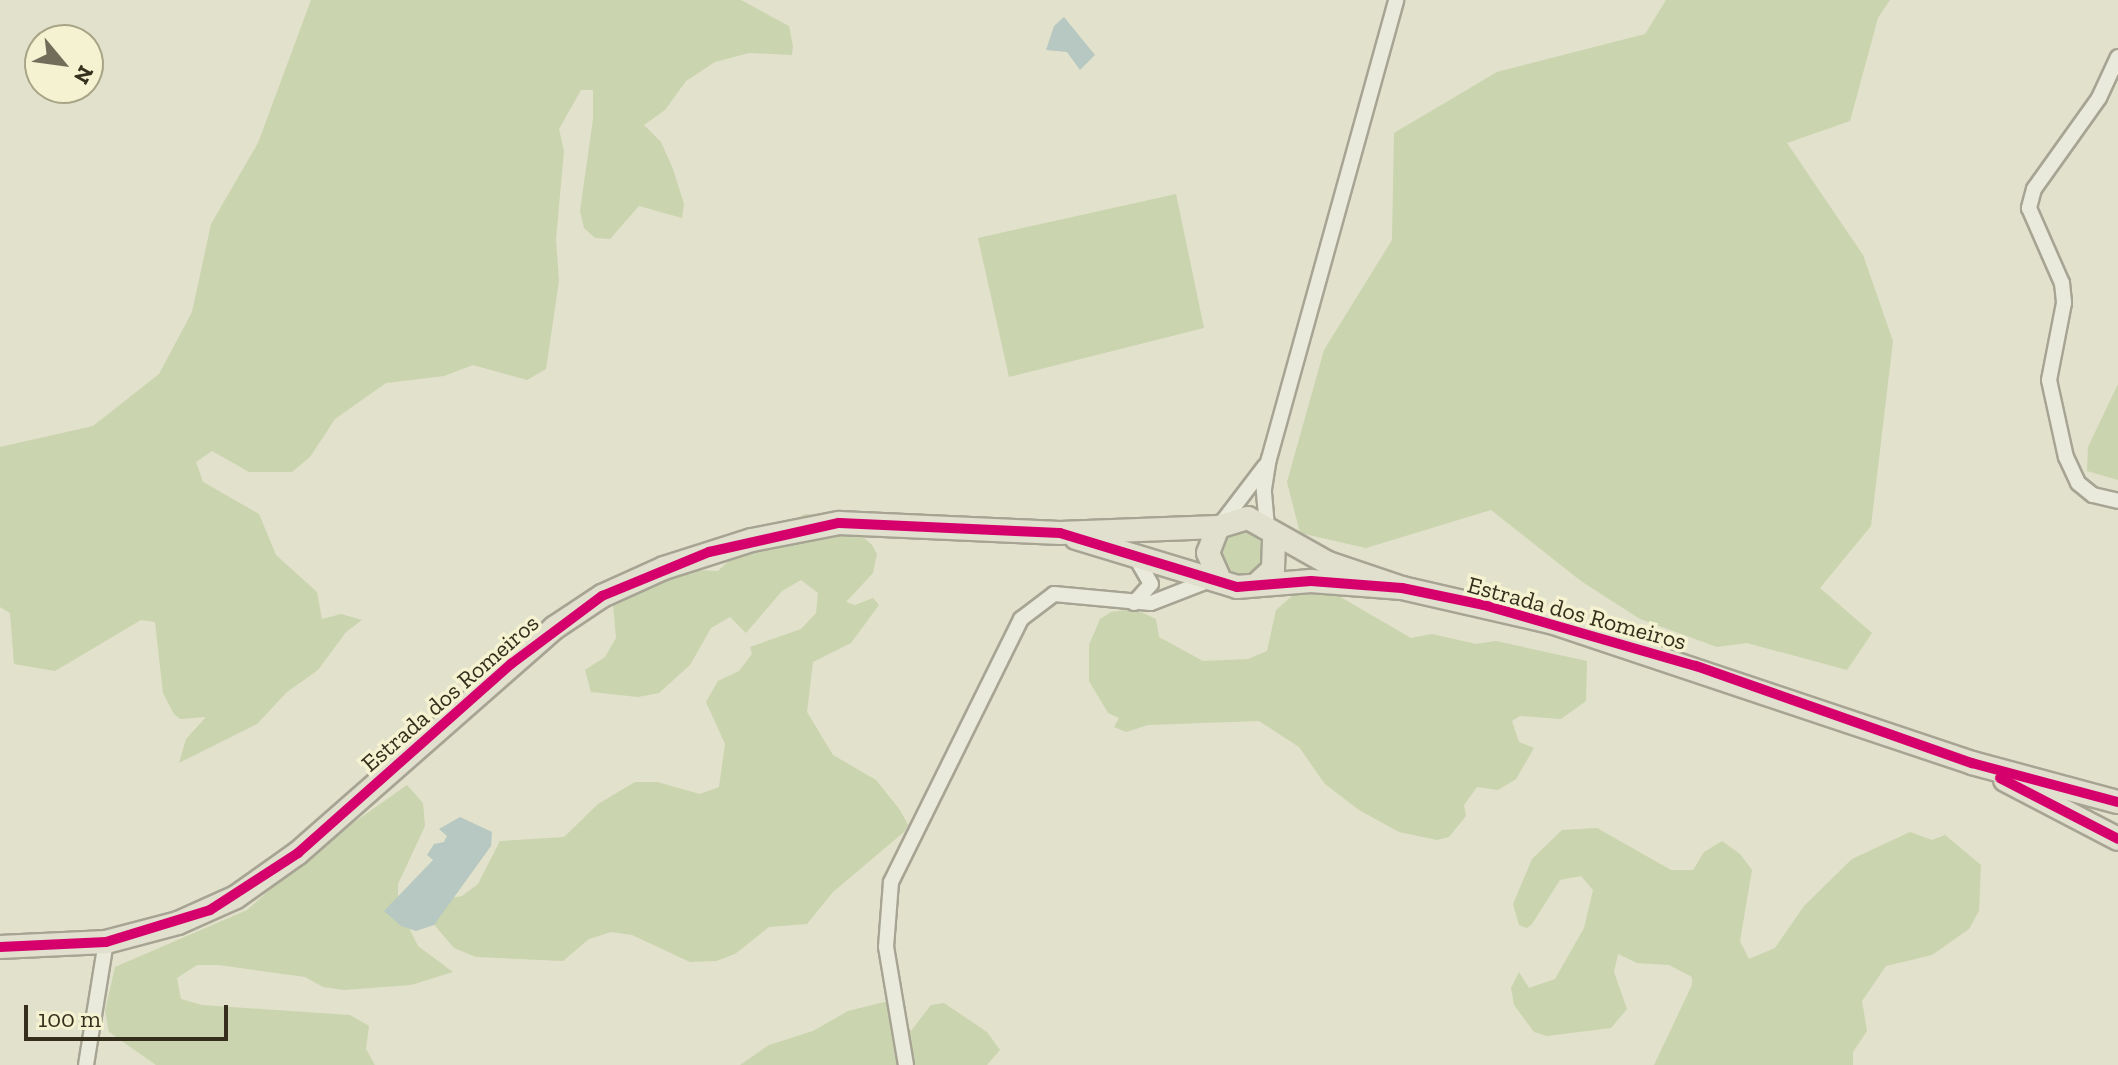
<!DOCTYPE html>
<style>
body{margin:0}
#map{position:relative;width:2118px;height:1065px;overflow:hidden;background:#e2e1cb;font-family:"Zilla Slab",serif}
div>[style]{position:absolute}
.green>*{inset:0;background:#cad4ae}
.water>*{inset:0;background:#b6c8c1}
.roads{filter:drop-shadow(2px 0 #a7a494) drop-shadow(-2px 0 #a7a494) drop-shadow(0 2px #a7a494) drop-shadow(0 -2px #a7a494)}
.minor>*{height:14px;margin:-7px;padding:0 7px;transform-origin:7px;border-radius:7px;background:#eaeadc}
.primary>*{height:22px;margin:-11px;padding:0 11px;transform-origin:11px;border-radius:11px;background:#e1e0ce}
.cycleway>*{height:10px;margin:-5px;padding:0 5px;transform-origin:5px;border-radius:5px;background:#d6006c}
span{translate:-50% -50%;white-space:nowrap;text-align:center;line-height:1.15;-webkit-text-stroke:7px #f4f2d0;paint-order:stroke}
.street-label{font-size:24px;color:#352e1d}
.north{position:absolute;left:24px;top:24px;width:80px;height:80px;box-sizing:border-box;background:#f4f2d0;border:2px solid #a8a488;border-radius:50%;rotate:119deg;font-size:22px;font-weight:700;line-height:32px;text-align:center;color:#352e1d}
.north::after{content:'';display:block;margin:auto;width:28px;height:36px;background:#726d5a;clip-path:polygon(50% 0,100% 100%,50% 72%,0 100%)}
.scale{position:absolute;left:24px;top:1005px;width:204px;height:36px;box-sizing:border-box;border:4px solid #352e1d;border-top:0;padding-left:10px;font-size:24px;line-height:28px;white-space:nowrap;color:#352e1d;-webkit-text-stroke:6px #f4f2d0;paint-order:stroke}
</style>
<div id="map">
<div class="green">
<i style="clip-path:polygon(311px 0,741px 0,789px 26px,793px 46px,792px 55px,749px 53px,715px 62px,686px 81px,665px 110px,644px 125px,661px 142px,673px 169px,684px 204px,682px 218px,639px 206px,610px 239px,595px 238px,584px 228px,580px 211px,593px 119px,593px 90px,581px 90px,559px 129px,564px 151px,556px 239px,559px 281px,546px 369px,527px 380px,473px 365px,444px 376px,386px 383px,335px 419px,310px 457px,292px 472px,249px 472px,212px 451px,196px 462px,203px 482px,259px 514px,276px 555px,317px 592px,322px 619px,341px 614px,362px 620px,346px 632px,318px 670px,287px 692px,257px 724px,179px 763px,186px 739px,206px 717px,180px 719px,174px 714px,163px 693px,155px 622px,141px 620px,55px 671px,14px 664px,10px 613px,0 607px,0 447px,93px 426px,159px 374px,192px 312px,211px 224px,258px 143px)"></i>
<i style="clip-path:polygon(1666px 0,1890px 0,1878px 18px,1850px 121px,1787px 143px,1863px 255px,1893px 341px,1871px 526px,1820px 588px,1872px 633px,1847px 670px,1747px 643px,1717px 647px,1640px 619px,1581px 581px,1491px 510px,1366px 548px,1300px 533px,1287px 482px,1324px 350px,1392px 240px,1394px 133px,1497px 72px,1645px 34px)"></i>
<i style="clip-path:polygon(1176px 194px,1204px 328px,1009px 377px,978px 238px)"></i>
<i style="clip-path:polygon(2118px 384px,2118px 480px,2087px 471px,2088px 447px)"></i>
<i style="clip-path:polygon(805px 514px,825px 515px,852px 527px,872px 545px,877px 554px,873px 573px,846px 602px,855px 605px,873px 598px,879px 605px,851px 643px,813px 662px,807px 712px,833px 755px,876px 780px,900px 810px,908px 825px,904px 832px,833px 892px,807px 924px,769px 927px,735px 954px,716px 961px,690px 962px,632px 935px,611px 932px,589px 939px,563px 961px,476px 957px,454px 948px,425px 914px,441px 900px,462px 896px,478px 884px,500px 841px,564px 837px,598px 804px,635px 782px,657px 782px,700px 794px,719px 787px,725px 744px,706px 702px,718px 681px,739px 671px,752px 654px,750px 647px,801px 629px,816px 613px,818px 593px,801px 580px,782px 591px,746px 633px,730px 617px,711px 628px,690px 665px,659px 693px,638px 697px,591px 692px,585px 670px,605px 657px,616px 638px,613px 604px,678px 569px,718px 571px,742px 548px)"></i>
<i style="clip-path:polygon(1246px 530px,1263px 536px,1274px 559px,1249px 577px,1222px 572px,1216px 540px)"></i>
<i style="clip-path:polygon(1315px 589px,1337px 595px,1411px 638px,1432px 634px,1476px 644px,1496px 641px,1587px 661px,1586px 701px,1561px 719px,1520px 716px,1512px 721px,1519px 742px,1534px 748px,1516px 779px,1498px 790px,1477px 787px,1464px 805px,1466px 816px,1449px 837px,1437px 840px,1399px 832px,1359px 810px,1325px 784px,1299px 747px,1259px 721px,1148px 725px,1126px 732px,1114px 727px,1119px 718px,1108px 713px,1089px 681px,1089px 645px,1100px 619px,1111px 612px,1134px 609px,1156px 619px,1159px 637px,1203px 661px,1248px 659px,1267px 651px,1276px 610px,1293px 595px)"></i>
<i style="clip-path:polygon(407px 785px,423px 803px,425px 826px,398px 884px,398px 906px,418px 946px,453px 972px,411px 985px,344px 990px,323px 987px,305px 977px,219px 965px,197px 965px,177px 978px,181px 999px,202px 1005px,350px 1015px,369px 1026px,366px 1049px,375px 1065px,156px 1065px,109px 1032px,105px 1011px,115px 967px,247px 910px,315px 850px)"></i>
<i style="clip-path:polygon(1597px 828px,1671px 870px,1693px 870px,1704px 852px,1722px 841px,1740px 854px,1752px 870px,1740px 941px,1749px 959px,1775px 948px,1804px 906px,1852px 859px,1910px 832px,1932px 840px,1945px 835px,1981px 865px,1979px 911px,1969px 929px,1932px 955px,1886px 966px,1862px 1001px,1867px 1031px,1853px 1052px,1853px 1065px,1654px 1065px,1692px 985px,1692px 977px,1669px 965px,1637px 963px,1618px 954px,1614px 972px,1627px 1009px,1611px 1028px,1547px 1036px,1534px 1032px,1514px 1005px,1511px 988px,1519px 972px,1529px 988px,1555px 979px,1584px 928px,1593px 890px,1581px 876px,1560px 880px,1532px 924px,1527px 928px,1519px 925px,1513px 904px,1532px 859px,1562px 830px)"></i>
<i style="clip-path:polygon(892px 1000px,911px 1031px,931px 1005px,944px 1003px,987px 1032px,1000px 1050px,987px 1065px,740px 1065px,769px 1045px,813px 1031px,848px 1011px)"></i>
</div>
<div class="water">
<i style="clip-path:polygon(1064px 17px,1095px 55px,1080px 70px,1067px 52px,1046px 50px,1054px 26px)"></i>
<i style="clip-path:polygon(460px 817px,492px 832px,491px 846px,434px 925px,416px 931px,401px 926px,384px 911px,433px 860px,427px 855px,434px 844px,444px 842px,447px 836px,439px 829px)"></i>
</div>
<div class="roads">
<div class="minor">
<i style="left:2118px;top:57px;width:45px;rotate:114.9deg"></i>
<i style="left:2099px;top:98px;width:112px;rotate:125.5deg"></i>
<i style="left:2034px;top:189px;width:20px;rotate:105deg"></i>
<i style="left:2029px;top:208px;width:82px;rotate:66.3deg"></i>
<i style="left:2062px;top:283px;width:20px;rotate:84deg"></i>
<i style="left:2064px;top:303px;width:78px;rotate:101deg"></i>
<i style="left:2049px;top:380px;width:79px;rotate:77.6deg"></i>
<i style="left:2066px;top:457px;width:29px;rotate:65deg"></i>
<i style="left:2078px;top:483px;width:19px;rotate:39deg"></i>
<i style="left:2093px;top:495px;width:26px;rotate:13deg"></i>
<i style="left:1220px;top:525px;width:74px;rotate:-52.7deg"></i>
<i style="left:1267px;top:527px;width:38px;rotate:-95deg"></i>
<i style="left:1264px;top:489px;width:30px;rotate:-81deg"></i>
<i style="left:1269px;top:459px;width:476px;rotate:-74.5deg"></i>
<i style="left:1134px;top:603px;width:25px;rotate:-48deg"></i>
<i style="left:1151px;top:584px;width:30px;rotate:-120deg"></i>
<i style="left:86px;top:1065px;width:125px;rotate:-80.8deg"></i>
<i style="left:906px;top:1065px;width:120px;rotate:-99.6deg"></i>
<i style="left:886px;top:947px;width:65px;rotate:-85.6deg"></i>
<i style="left:891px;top:882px;width:293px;rotate:-63.7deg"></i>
<i style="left:1021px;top:619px;width:41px;rotate:-37.1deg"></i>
<i style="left:1054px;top:594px;width:97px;rotate:5.3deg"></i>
<i style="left:1151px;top:603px;width:63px;rotate:-21.3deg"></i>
</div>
<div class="primary">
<i style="left:1218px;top:527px;width:28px;rotate:111deg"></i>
<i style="left:1208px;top:553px;width:27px;rotate:66deg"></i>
<i style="left:1076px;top:538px;width:168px;rotate:16.9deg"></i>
<i style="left:1237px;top:587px;width:74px;rotate:-4.6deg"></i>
<i style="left:1311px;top:581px;width:91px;rotate:4.4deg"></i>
<i style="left:1402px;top:588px;width:153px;rotate:12.9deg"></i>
<i style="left:1551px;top:622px;width:444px;rotate:18.5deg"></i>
<i style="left:1972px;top:763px;width:151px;rotate:15deg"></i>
<i style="left:1257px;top:584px;width:22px;rotate:-43deg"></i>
<i style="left:1273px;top:569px;width:33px;rotate:-88deg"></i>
<i style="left:2005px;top:780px;width:127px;rotate:27.6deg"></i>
<i style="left:0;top:947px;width:106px;rotate:-2.7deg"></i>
<i style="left:106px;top:942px;width:74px;rotate:-14.8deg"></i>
<i style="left:178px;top:923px;width:64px;rotate:-24.1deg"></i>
<i style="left:236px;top:897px;width:76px;rotate:-35.4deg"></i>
<i style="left:298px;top:853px;width:341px;rotate:-41.3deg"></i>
<i style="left:554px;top:628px;width:58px;rotate:-33.7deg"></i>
<i style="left:602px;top:596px;width:68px;rotate:-24.3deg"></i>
<i style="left:664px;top:568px;width:92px;rotate:-17.7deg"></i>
<i style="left:752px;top:540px;width:89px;rotate:-11.1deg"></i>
<i style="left:839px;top:523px;width:221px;rotate:2.6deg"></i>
<i style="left:1060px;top:533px;width:158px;rotate:-2.2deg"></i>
<i style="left:1218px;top:527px;width:31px;rotate:-17deg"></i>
<i style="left:1248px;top:518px;width:92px;rotate:29.4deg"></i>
<i style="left:1328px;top:563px;width:78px;rotate:18.7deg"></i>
</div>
</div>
<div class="cycleway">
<i style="left:2000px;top:778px;width:133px;rotate:27.3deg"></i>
<i style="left:0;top:947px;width:106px;rotate:-2.7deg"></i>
<i style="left:106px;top:942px;width:109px;rotate:-17.1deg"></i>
<i style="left:210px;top:910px;width:105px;rotate:-32.9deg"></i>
<i style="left:298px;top:853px;width:285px;rotate:-41.6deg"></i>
<i style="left:511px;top:664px;width:114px;rotate:-36.8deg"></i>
<i style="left:602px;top:596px;width:116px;rotate:-22.4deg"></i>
<i style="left:709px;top:552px;width:133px;rotate:-12.6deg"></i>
<i style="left:839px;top:523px;width:221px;rotate:2.6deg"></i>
<i style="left:1060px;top:533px;width:185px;rotate:17deg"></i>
<i style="left:1237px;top:587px;width:74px;rotate:-4.6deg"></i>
<i style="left:1311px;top:581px;width:91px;rotate:4.4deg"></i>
<i style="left:1402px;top:588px;width:84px;rotate:11.7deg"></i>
<i style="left:1484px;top:605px;width:221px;rotate:16.1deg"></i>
<i style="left:1696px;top:666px;width:293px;rotate:19.4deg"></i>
<i style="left:1972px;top:763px;width:151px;rotate:15deg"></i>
</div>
<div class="street-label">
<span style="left:1577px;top:613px;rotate:15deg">Estrada dos Romeiros</span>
<span style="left:450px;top:693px;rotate:-41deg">Estrada dos Romeiros</span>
</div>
<div class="north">N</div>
<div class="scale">100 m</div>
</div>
